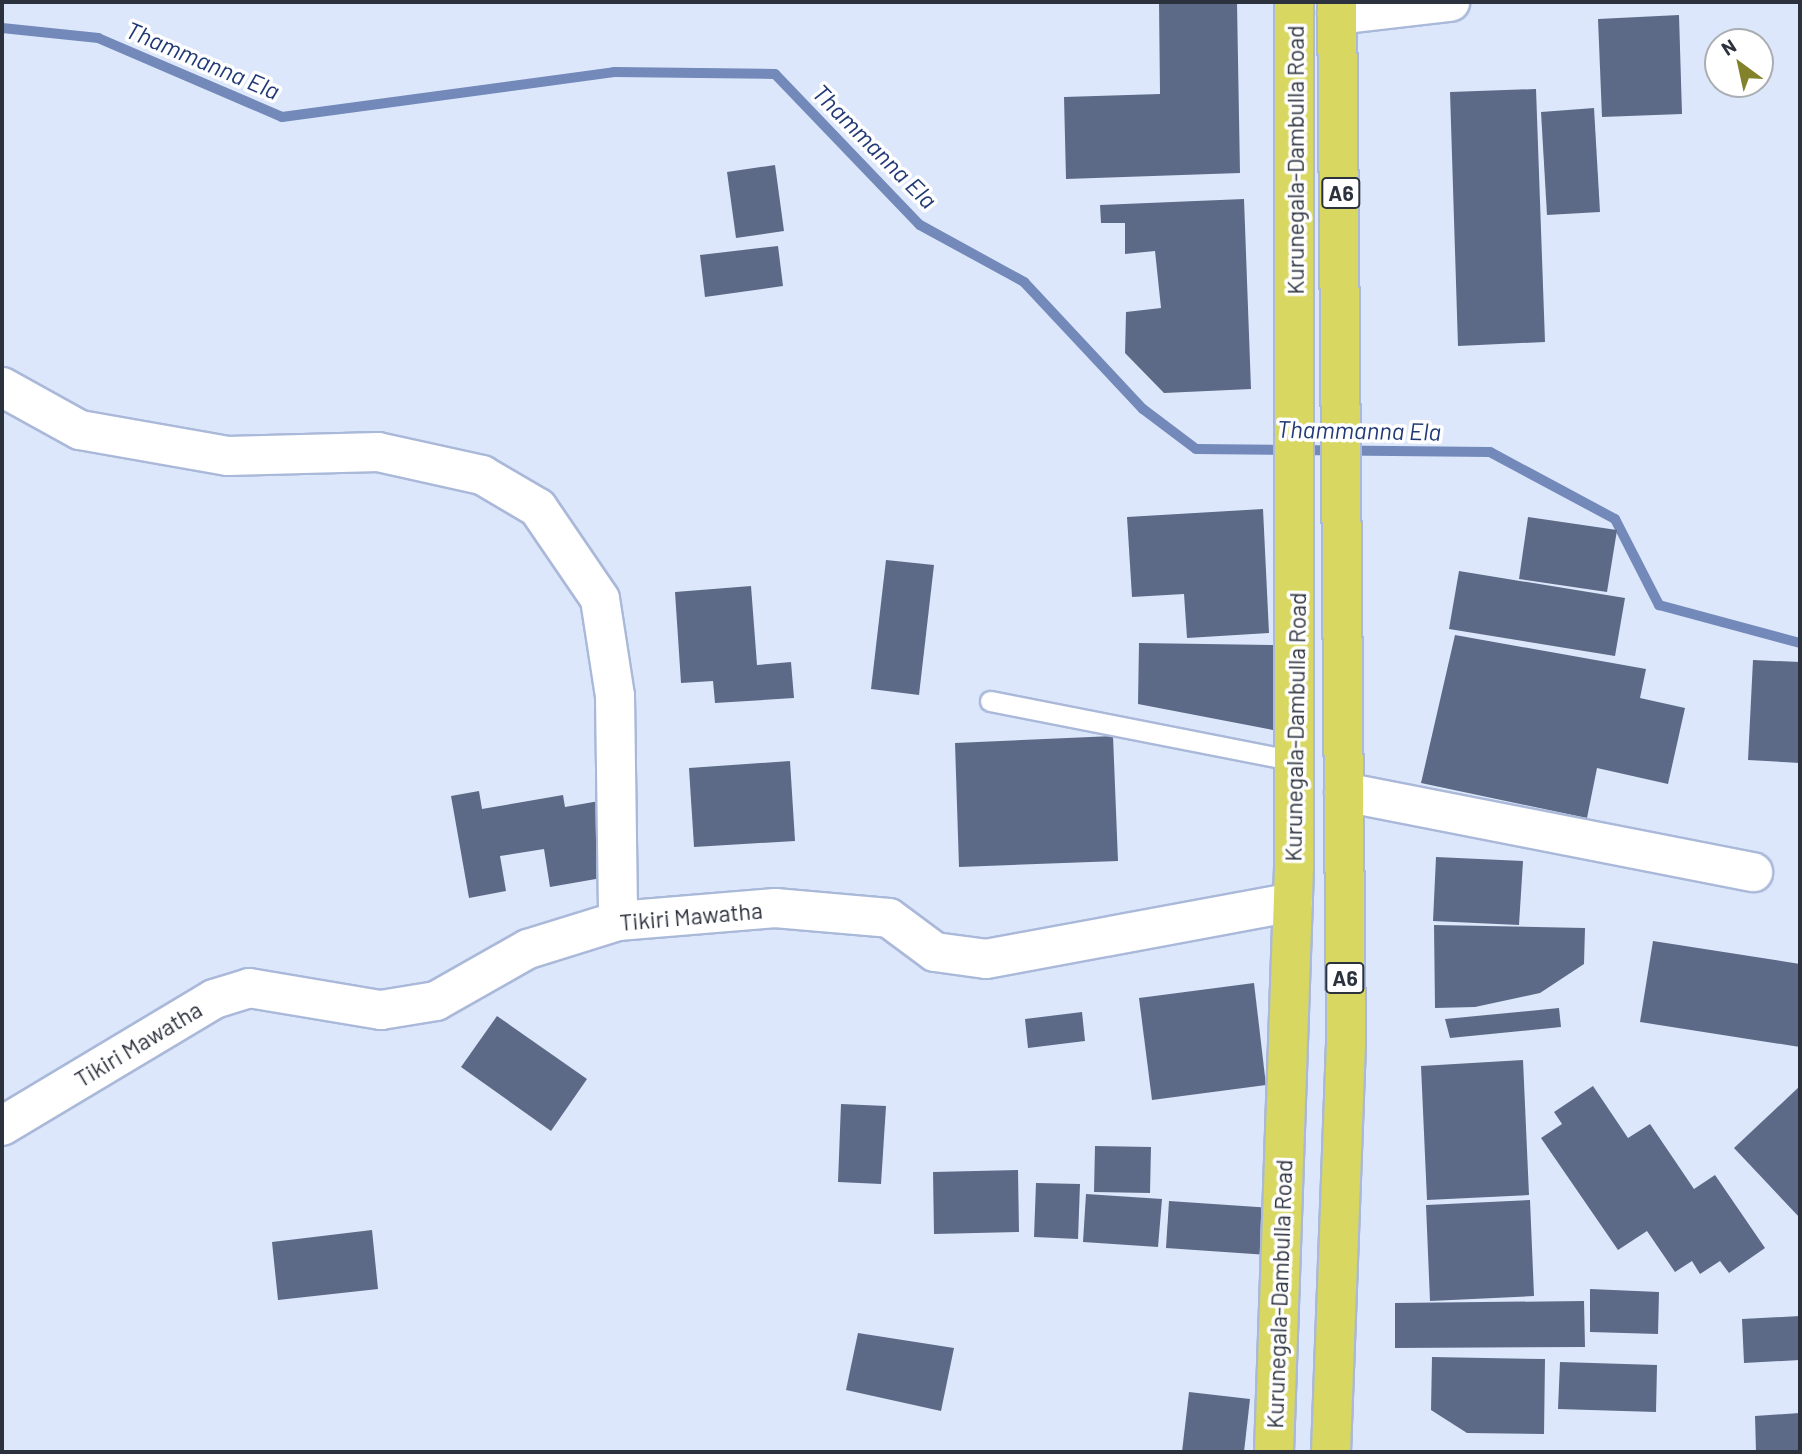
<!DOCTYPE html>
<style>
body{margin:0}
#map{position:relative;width:1802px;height:1454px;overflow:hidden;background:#dde7fb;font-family:Barlow,sans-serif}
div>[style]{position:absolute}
.stream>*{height:10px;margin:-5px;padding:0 5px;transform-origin:5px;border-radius:5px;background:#7289b9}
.building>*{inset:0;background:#5d6a87}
.roads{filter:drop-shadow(2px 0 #aab9d9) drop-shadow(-2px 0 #aab9d9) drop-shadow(0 2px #aab9d9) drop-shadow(0 -2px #aab9d9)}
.lane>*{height:19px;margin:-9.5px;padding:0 9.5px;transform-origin:9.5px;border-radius:9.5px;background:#fff}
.street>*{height:38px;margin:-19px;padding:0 19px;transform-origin:19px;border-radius:19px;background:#fff}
.highway>*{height:38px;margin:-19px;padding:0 19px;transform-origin:19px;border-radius:19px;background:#d8d761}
span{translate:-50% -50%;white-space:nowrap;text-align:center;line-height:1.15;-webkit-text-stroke:7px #fff;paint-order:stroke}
.shield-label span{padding:2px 5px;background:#fff;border:2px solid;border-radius:5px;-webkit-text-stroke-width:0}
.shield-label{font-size:21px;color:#2b313d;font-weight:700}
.street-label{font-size:23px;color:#2b313d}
.water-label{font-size:24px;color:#213a76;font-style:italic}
.frame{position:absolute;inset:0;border:4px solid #2b313d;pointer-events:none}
.north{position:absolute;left:1704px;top:28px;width:70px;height:70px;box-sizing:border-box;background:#fff;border:2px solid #aaadb1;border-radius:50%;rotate:327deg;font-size:19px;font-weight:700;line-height:28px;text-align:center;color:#2b313d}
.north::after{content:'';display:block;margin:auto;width:24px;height:32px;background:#83822b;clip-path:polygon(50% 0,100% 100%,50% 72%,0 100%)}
</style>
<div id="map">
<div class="stream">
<i style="left:2px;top:28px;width:97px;rotate:5.9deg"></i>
<i style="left:98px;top:38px;width:200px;rotate:23.2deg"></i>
<i style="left:282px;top:117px;width:335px;rotate:-7.7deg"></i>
<i style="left:614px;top:72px;width:161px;rotate:0.7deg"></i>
<i style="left:775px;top:74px;width:209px;rotate:46.2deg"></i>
<i style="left:920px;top:225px;width:119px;rotate:28.7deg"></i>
<i style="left:1024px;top:282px;width:174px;rotate:46.9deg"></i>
<i style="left:1143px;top:409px;width:66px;rotate:37deg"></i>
<i style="left:1196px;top:449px;width:294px;rotate:0.6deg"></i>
<i style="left:1490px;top:452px;width:142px;rotate:28.2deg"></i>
<i style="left:1615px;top:519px;width:97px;rotate:62.9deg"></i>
<i style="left:1659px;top:605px;width:146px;rotate:15.1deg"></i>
</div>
<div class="building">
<i style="clip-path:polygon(1159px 2px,1237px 2px,1240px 173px,1066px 179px,1064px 97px,1160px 94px)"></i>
<i style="clip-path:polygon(1679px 15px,1682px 114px,1602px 117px,1598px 19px)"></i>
<i style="clip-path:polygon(1536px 89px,1545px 342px,1458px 346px,1450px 92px)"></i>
<i style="clip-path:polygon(1594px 108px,1600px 212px,1547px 215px,1541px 112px)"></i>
<i style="clip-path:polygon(775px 165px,784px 231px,736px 238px,727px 172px)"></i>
<i style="clip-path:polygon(1244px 199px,1251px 389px,1164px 393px,1125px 353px,1126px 312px,1161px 308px,1155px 251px,1125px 254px,1125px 223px,1101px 223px,1100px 205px)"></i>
<i style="clip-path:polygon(778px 246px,783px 286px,705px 297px,700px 255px)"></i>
<i style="clip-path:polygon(1263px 509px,1269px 633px,1187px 638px,1184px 594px,1132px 597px,1127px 517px)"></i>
<i style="clip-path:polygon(1528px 517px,1617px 530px,1607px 592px,1519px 579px)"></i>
<i style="clip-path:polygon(886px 560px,934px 565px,919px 695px,871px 689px)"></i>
<i style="clip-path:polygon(1459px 571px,1625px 598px,1615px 656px,1449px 629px)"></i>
<i style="clip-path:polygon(751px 586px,757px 665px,791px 662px,794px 698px,715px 703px,713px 681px,681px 683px,675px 592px)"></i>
<i style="clip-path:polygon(1455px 635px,1646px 669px,1640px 698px,1685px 708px,1668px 784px,1597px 768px,1587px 818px,1421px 783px)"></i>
<i style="clip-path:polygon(1139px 643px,1273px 645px,1278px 731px,1138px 704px)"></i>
<i style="clip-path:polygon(1753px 660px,1800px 662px,1800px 763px,1748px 760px)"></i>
<i style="clip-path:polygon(1113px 736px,1118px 861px,959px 867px,955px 743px)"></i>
<i style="clip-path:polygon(790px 761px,795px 841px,694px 847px,689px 768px)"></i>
<i style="clip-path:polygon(479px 791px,482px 809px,563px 795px,565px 807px,599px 801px,613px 876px,550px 887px,544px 849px,500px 856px,506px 891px,469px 898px,451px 796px)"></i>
<i style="clip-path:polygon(1436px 857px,1523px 861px,1519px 925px,1433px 921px)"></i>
<i style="clip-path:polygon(1434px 925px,1585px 928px,1584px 964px,1540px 993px,1475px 1007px,1435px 1008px)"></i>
<i style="clip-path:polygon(1653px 941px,1800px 964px,1800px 1047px,1640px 1022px)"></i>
<i style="clip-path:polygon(1254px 983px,1266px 1085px,1152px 1100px,1139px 998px)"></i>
<i style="clip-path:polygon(1559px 1008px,1561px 1027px,1450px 1038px,1445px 1019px)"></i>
<i style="clip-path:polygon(1082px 1012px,1085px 1041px,1028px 1048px,1025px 1019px)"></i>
<i style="clip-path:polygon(497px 1016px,587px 1079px,551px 1131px,461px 1067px)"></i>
<i style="clip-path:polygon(1523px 1060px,1529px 1195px,1427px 1200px,1421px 1066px)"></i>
<i style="clip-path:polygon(1593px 1086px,1628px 1138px,1650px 1124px,1694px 1189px,1715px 1175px,1765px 1248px,1729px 1273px,1720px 1261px,1700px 1274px,1692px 1261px,1675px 1272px,1647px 1231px,1618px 1250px,1541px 1138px,1562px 1124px,1554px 1112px)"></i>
<i style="clip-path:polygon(1800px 1086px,1800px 1218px,1734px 1148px)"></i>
<i style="clip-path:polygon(841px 1104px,886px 1106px,881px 1184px,838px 1182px)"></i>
<i style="clip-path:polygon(1095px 1146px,1151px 1147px,1150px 1193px,1094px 1192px)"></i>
<i style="clip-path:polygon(1018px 1170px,1019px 1232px,934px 1234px,933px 1172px)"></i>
<i style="clip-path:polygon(1036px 1183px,1080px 1184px,1078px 1239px,1034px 1237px)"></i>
<i style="clip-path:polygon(1086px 1194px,1162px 1199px,1158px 1247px,1083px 1242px)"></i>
<i style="clip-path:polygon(1530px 1200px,1534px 1296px,1430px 1301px,1426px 1205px)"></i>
<i style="clip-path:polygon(1169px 1201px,1272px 1208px,1268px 1255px,1166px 1248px)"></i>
<i style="clip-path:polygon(372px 1230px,378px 1289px,278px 1300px,272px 1242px)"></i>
<i style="clip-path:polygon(1590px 1289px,1659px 1292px,1658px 1334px,1590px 1332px)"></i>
<i style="clip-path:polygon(1584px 1301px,1585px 1347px,1395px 1348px,1395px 1303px)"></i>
<i style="clip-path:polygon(1800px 1316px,1800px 1360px,1744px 1363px,1742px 1319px)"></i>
<i style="clip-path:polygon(858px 1333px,954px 1348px,941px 1411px,846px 1390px)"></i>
<i style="clip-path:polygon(1432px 1357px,1545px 1359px,1544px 1434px,1467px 1433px,1431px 1410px)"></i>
<i style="clip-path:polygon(1560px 1362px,1657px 1365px,1656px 1412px,1558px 1409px)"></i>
<i style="clip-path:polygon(1189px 1392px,1250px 1399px,1244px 1452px,1182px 1452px)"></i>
<i style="clip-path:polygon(1800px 1413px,1800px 1452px,1756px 1452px,1755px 1416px)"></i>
</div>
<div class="roads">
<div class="lane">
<i style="left:990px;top:701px;width:311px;rotate:11.1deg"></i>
</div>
<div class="street">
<i style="left:1337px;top:15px;width:114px;rotate:-6.6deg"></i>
<i style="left:2px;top:387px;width:89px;rotate:28.9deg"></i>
<i style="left:80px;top:430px;width:150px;rotate:10deg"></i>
<i style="left:228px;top:456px;width:150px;rotate:-1.5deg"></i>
<i style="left:378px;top:452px;width:107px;rotate:12.5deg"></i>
<i style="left:482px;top:475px;width:65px;rotate:30.5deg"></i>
<i style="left:538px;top:508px;width:110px;rotate:55.7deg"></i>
<i style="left:600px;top:599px;width:98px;rotate:81.2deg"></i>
<i style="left:615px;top:696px;width:225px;rotate:89.2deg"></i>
<i style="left:1344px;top:792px;width:417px;rotate:11.1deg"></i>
<i style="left:2px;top:1126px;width:247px;rotate:-30.9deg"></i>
<i style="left:214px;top:999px;width:37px;rotate:-17deg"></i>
<i style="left:249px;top:988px;width:134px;rotate:9.5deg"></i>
<i style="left:381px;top:1010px;width:56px;rotate:-9.3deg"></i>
<i style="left:436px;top:1001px;width:106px;rotate:-29.5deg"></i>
<i style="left:528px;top:949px;width:94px;rotate:-17.3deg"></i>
<i style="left:618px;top:921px;width:158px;rotate:-4.7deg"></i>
<i style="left:775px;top:908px;width:114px;rotate:5deg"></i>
<i style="left:889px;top:918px;width:57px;rotate:36.5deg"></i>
<i style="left:935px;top:952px;width:51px;rotate:7.8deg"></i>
<i style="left:986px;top:959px;width:312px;rotate:-10.5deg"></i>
</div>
<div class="highway">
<i style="left:1274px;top:1452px;width:584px;rotate:-88.04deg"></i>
<i style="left:1294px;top:868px;width:866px;rotate:-90deg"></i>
<i style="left:1331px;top:1452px;width:406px;rotate:-87.9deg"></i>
<i style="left:1346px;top:1046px;width:1044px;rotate:-90.49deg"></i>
</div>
</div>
<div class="shield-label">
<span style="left:1341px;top:193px">A6</span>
<span style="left:1345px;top:978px">A6</span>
</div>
<div class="street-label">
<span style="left:1295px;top:160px;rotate:-90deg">Kurunegala-Dambulla Road</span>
<span style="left:1295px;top:727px;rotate:-89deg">Kurunegala-Dambulla Road</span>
<span style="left:691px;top:916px;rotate:-5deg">Tikiri Mawatha</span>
<span style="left:138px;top:1044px;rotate:-31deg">Tikiri Mawatha</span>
<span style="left:1279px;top:1294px;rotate:-88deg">Kurunegala-Dambulla Road</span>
</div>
<div class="water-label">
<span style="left:203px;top:60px;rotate:23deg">Thammanna Ela</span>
<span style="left:875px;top:146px;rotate:45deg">Thammanna Ela</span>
<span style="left:1359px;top:430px;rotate:1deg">Thammanna Ela</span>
</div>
<div class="frame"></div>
<div class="north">N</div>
</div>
